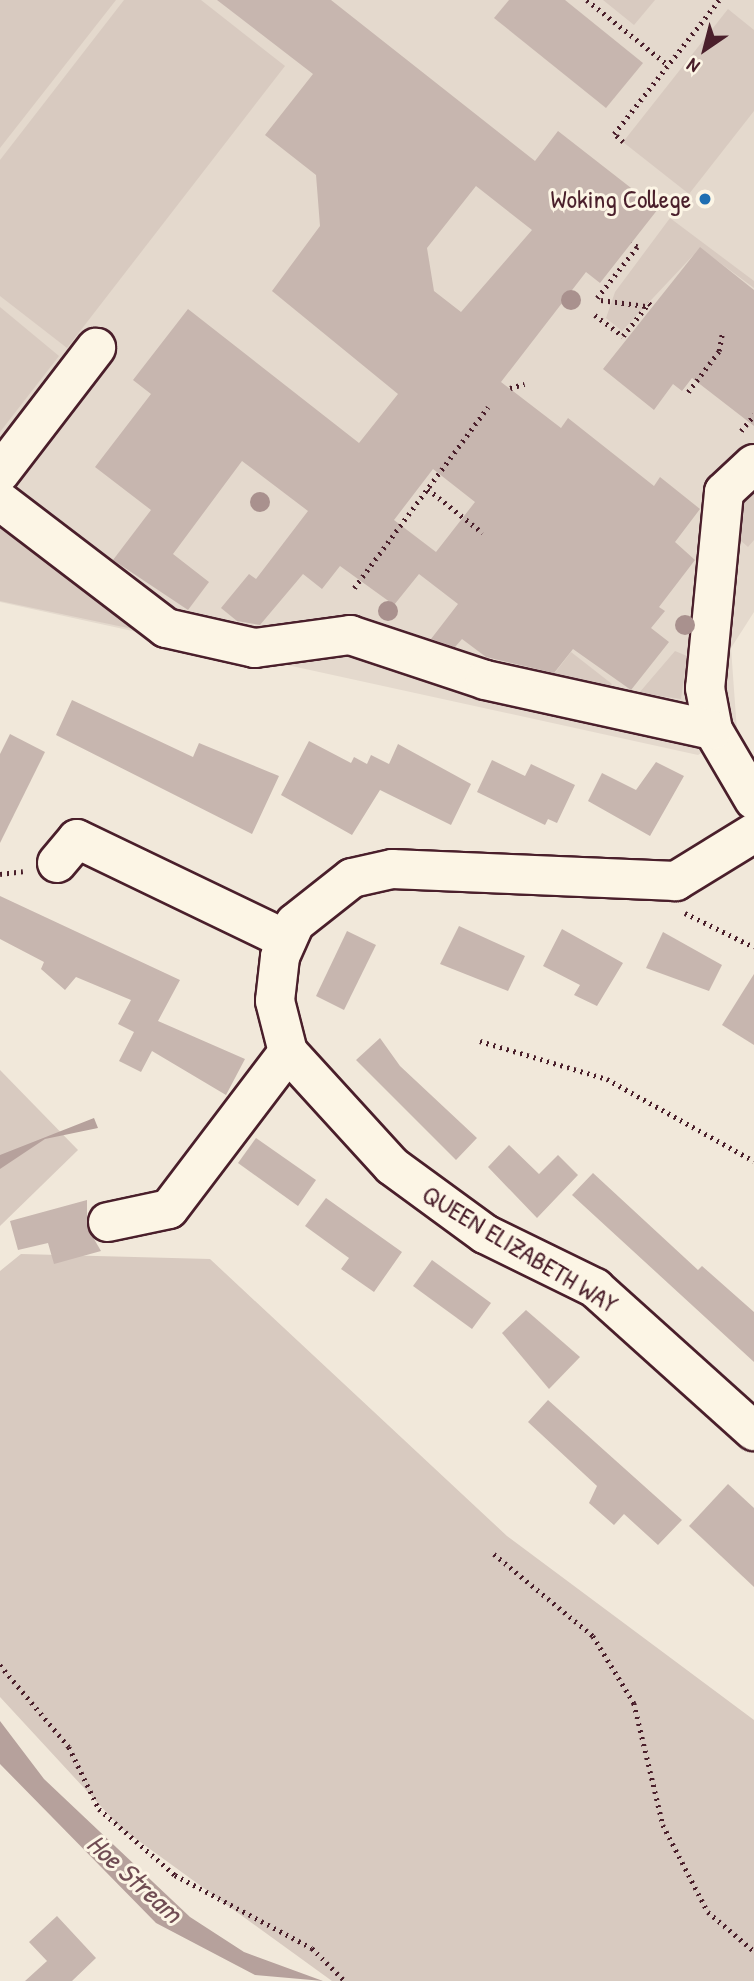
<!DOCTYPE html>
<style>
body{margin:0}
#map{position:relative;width:754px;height:1981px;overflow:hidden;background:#f1e8da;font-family:"Patrick Hand",sans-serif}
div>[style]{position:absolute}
.built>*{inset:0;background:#e4d9cd}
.green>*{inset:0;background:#d8cac0}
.water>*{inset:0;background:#b6a19c}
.building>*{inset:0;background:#c7b6af}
.path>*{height:4.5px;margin-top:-2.25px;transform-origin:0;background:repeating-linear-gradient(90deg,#4a1f2b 0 2px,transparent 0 7px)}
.roads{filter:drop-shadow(2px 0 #4a1f2b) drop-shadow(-2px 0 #4a1f2b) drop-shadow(0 2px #4a1f2b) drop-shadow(0 -2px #4a1f2b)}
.minor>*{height:38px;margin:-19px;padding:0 19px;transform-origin:19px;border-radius:19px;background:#fcf5e5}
.trees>*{width:20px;height:20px;margin:-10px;border-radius:50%;background:#a9918e}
.dots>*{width:19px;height:19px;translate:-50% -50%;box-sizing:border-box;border:4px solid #fcf5e5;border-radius:50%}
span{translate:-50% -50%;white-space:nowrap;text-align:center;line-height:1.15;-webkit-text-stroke:6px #fcf5e5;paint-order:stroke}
.poi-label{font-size:26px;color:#4a1f2b}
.right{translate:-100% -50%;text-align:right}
.street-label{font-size:26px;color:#4a1f2b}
.water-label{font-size:28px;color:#704c53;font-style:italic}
.north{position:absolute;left:670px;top:14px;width:70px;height:70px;-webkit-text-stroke:5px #fcf5e5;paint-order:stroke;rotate:215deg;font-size:19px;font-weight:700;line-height:28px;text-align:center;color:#4a1f2b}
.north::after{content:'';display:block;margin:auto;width:24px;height:32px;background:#4a1f2b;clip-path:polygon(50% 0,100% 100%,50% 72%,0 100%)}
</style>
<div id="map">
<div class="built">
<i style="clip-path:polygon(0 0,754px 0,754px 612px,731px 648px,737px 731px,698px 755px,0 602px)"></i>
</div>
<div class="green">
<i style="clip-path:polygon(0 0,116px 0,0 148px)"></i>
<i style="clip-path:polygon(124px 0,201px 0,285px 66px,67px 348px,0 296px,0 160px)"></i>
<i style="clip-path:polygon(603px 0,655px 0,634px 25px)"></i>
<i style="clip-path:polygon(728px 9px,754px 30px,754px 111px,689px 194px,623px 142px)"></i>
<i style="clip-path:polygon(670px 218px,754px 281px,754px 288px,700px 248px,622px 331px,606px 318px,615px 292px)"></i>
<i style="clip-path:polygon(0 307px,59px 356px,0 432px)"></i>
<i style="clip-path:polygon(754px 472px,754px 540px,748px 547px,731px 532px,734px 489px)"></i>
<i style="clip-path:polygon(0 515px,147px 632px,0 601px)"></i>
<i style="clip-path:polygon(675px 651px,687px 656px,681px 699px,639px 693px)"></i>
<i style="clip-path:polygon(571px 652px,612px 684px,607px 691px,550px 679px)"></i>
<i style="clip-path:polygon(0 1070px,78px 1150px,0 1226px)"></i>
<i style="clip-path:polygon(21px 1254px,210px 1259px,507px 1536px,754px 1720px,754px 1981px,332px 1981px,121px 1828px,0 1697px,0 1271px)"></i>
</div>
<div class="water">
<i style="clip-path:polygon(94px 1118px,98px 1128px,45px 1139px,0 1169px,0 1155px)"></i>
<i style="clip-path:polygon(0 1721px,44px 1779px,190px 1917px,244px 1952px,323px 1981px,255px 1975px,156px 1923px,0 1764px)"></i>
</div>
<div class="building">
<i style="clip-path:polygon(evenodd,217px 0,331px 0,535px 161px,558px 131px,658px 209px,600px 283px,586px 272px,501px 382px,561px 428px,568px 418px,654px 486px,660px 477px,700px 509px,675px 542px,695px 560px,659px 607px,665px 611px,651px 628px,669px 642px,631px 690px,573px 649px,554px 673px,486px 657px,462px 639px,455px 647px,431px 639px,458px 604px,419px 574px,394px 605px,340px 566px,322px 589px,303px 574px,260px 625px,237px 621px,221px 608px,249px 574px,256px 579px,308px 511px,242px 461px,173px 554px,209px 582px,188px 610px,113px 560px,151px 510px,95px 467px,151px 394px,133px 380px,188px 309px,359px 443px,398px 394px,272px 291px,320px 226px,316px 175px,265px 135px,313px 74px,217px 0,476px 186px,532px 230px,461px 312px,434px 291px,427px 248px,476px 186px,217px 0,433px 469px,475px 502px,436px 552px,394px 520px,433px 469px)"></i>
<i style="clip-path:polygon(509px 0,565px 0,643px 63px,606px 108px,494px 18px)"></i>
<i style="clip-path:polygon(700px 247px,754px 290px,754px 426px,692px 378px,682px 391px,673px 384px,654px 410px,603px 369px)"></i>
<i style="clip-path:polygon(72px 700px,193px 757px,199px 743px,279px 776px,252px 834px,56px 735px)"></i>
<i style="clip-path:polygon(10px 734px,45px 752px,0 843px,0 754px)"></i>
<i style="clip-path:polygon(309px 741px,351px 763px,354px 757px,367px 764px,371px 755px,389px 764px,398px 744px,471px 784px,451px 825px,380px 790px,352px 835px,281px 795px)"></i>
<i style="clip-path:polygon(492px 760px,525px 776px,531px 764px,575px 785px,557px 823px,548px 819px,545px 825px,477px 792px)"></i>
<i style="clip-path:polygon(656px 762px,684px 776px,650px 836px,588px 801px,602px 773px,636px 790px)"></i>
<i style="clip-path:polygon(0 896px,180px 980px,158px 1021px,245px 1059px,226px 1095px,152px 1051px,141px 1072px,119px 1061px,134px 1032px,118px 1024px,131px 1000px,76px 977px,65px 990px,41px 969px,44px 962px,0 939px)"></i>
<i style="clip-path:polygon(459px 926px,525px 956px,508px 991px,440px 964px)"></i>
<i style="clip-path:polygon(562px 929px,623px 963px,597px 1006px,574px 995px,580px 985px,543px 966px)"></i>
<i style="clip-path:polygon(347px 931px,376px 945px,344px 1010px,316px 996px)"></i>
<i style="clip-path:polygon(663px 932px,722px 965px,709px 991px,646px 968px)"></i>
<i style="clip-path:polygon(754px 974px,754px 1045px,722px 1025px)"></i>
<i style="clip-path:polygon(380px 1038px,400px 1066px,477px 1138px,456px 1160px,356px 1060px)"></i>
<i style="clip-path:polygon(256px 1138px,316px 1180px,298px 1206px,238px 1163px)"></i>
<i style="clip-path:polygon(509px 1145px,539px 1174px,558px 1155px,578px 1175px,537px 1218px,488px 1167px)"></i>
<i style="clip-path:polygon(593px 1173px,698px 1270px,702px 1266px,754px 1312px,754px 1362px,572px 1195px)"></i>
<i style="clip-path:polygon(326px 1198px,402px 1252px,374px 1292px,341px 1269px,349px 1258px,305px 1226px)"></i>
<i style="clip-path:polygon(87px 1200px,87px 1227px,101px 1251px,54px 1264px,48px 1243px,18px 1250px,10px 1221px)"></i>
<i style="clip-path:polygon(432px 1260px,491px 1303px,472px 1329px,413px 1286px)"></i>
<i style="clip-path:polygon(526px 1310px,580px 1357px,549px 1389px,502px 1333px)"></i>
<i style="clip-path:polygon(548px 1400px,682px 1520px,658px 1545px,624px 1514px,614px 1525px,589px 1503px,597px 1486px,528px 1422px)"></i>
<i style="clip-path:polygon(728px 1484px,754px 1508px,754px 1587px,689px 1526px)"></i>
<i style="clip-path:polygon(57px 1916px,96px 1958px,72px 1981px,25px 1981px,47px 1961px,29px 1942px)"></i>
</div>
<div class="path">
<i style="left:587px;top:0;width:104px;rotate:38.7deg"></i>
<i style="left:623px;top:142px;width:12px;rotate:-138deg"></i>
<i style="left:614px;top:134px;width:170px;rotate:-51.9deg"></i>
<i style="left:597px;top:298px;width:65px;rotate:-51.9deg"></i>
<i style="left:637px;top:247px;width:7px;rotate:-146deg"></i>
<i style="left:601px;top:300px;width:45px;rotate:7.6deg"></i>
<i style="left:595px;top:315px;width:35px;rotate:37deg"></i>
<i style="left:623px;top:336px;width:42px;rotate:-51.8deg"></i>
<i style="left:649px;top:303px;width:6px;rotate:45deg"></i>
<i style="left:510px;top:388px;width:15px;rotate:-16deg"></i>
<i style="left:688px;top:392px;width:51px;rotate:-52.9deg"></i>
<i style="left:719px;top:351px;width:17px;rotate:-80deg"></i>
<i style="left:741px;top:431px;width:21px;rotate:-51deg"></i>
<i style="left:428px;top:489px;width:70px;rotate:38.7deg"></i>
<i style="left:354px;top:588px;width:225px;rotate:-53.5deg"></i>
<i style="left:0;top:874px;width:23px;rotate:-7deg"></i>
<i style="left:685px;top:913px;width:77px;rotate:26.2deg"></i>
<i style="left:480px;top:1041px;width:133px;rotate:16.7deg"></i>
<i style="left:607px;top:1079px;width:168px;rotate:29.2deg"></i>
<i style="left:494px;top:1554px;width:129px;rotate:39.6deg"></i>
<i style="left:593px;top:1636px;width:79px;rotate:58.5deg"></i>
<i style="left:634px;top:1703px;width:125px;rotate:76.6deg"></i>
<i style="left:663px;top:1825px;width:98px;rotate:62.7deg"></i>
<i style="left:708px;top:1912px;width:60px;rotate:40.3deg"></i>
<i style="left:0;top:1665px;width:107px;rotate:49.9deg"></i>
<i style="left:69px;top:1747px;width:69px;rotate:64.2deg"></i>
<i style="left:99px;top:1809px;width:101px;rotate:41deg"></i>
<i style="left:175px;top:1875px;width:155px;rotate:28.1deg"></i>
<i style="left:312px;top:1948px;width:47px;rotate:45deg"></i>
</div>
<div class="roads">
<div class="minor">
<i style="left:754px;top:464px;width:41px;rotate:137deg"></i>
<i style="left:724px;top:492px;width:197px;rotate:95.5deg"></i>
<i style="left:705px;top:688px;width:43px;rotate:79.2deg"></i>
<i style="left:713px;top:730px;width:81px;rotate:59.6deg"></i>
<i style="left:0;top:473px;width:158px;rotate:-52.5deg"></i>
<i style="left:0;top:501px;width:209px;rotate:37.4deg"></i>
<i style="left:166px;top:628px;width:91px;rotate:12.7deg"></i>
<i style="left:255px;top:648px;width:96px;rotate:-7.8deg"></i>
<i style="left:350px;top:635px;width:142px;rotate:18.4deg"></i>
<i style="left:485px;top:680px;width:233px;rotate:12.4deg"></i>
<i style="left:754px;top:833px;width:92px;rotate:148.4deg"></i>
<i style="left:676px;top:881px;width:284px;rotate:-177.6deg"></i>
<i style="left:392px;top:869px;width:41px;rotate:167.3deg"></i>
<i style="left:352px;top:878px;width:73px;rotate:141.7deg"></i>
<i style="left:295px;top:923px;width:37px;rotate:114deg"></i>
<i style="left:280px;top:957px;width:44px;rotate:96.5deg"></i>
<i style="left:275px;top:1001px;width:53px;rotate:75.7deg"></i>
<i style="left:288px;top:1052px;width:154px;rotate:47.6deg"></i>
<i style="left:392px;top:1166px;width:115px;rotate:36.2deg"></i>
<i style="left:485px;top:1234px;width:123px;rotate:26.1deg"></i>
<i style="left:595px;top:1288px;width:214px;rotate:42deg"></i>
<i style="left:57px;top:863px;width:31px;rotate:-50deg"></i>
<i style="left:77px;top:839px;width:231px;rotate:25.7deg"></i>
<i style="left:108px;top:1222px;width:62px;rotate:-12deg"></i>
<i style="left:169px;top:1209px;width:197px;rotate:-52.8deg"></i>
</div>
</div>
<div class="trees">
<i style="left:571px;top:300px"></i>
<i style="left:260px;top:502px"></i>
<i style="left:388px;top:611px"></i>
<i style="left:685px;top:625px"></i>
</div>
<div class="dots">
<i style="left:705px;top:199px;background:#1f6fb2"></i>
</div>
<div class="poi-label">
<span class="right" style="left:691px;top:199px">Woking College</span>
</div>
<div class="street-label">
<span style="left:520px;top:1249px;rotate:31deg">QUEEN ELIZABETH WAY</span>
</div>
<div class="water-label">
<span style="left:135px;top:1878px;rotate:42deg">Hoe Stream</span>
</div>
<div class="north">N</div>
</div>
